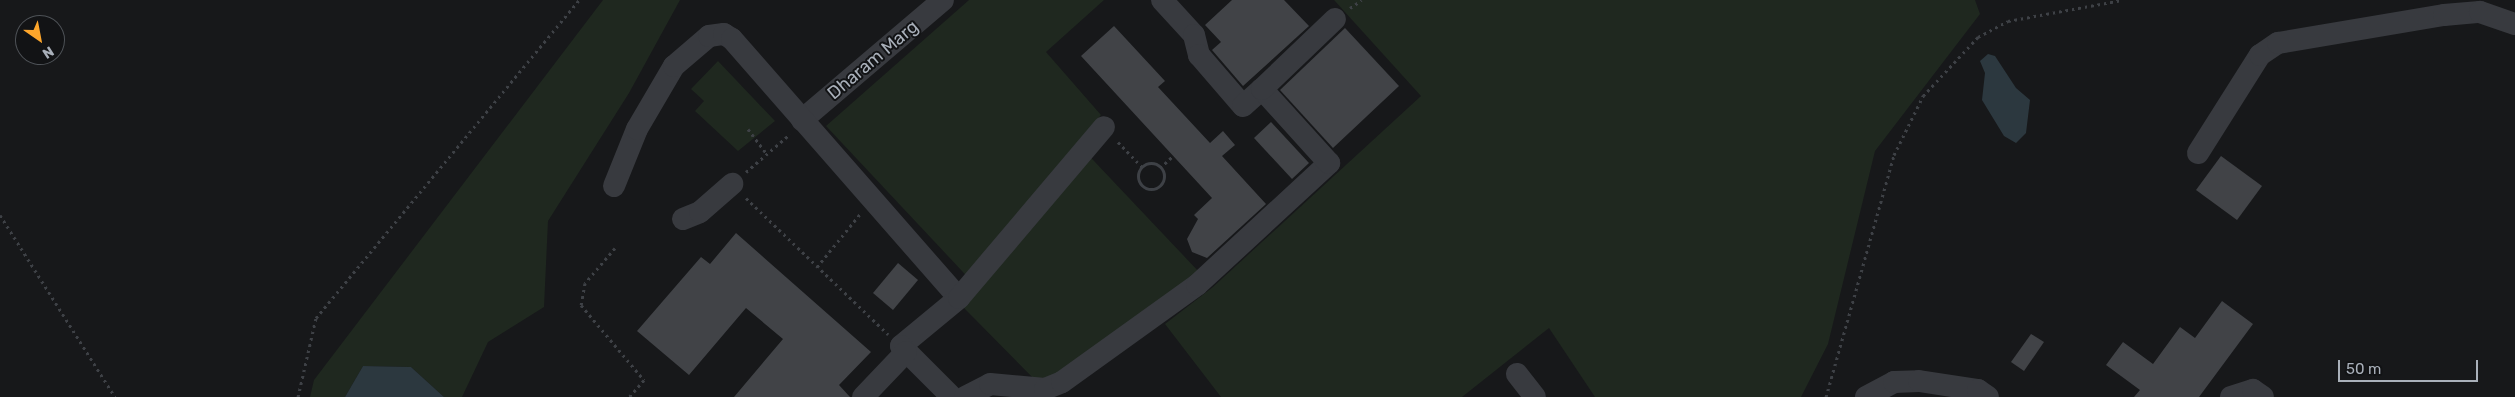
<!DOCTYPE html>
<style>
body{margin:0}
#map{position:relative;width:2515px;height:397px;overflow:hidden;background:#17181a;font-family:Rubik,sans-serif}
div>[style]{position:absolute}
.green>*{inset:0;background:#1f281f}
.water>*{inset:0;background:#2c383f}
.building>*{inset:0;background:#414347}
.path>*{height:3px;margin-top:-1.5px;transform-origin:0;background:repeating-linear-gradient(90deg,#3e4146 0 2.5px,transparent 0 6.5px)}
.path>.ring{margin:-1.5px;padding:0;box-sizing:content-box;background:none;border:3px solid #3e4146;border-radius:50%}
.minor>*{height:22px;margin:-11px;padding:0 11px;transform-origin:11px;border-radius:11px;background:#383a3f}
span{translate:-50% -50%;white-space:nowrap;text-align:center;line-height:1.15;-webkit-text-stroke:4px #121315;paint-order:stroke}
.street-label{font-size:18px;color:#a9b0ba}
.north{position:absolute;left:15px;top:15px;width:50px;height:50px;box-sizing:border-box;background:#121315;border:1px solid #4e5257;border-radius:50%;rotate:147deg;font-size:14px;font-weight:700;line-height:20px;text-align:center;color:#a9b0ba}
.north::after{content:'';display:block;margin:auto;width:18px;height:22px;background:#fea62b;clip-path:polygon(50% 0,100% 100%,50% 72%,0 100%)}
.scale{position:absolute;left:2338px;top:360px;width:140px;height:22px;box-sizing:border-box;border:2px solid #a9b0ba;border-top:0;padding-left:6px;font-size:15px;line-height:18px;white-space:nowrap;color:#a9b0ba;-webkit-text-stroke:4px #121315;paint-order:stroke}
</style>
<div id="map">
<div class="green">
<i style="clip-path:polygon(603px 0,680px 0,629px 93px,548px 221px,544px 307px,488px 342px,462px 397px,444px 397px,411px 367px,363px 366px,345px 397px,310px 397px,314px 380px)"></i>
<i style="clip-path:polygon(969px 0,1104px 0,1046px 52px,1101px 115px,1077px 143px,1200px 273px,1059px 378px,1038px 383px,964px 308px,977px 287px,826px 126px)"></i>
<i style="clip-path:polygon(1334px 0,1975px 0,1980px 14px,1875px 151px,1828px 344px,1801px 397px,1595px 397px,1549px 328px,1462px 397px,1221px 397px,1165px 324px,1213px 287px,1421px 96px)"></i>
<i style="clip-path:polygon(718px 61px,775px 121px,738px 151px,695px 111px,704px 101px,691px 89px)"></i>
</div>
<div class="water">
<i style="clip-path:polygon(1988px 54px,1995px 56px,2016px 88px,2030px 100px,2026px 133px,2016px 143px,2004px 136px,1982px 100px,1985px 73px,1980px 61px)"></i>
<i style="clip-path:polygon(363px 366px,411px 367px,444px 397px,345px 397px)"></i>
</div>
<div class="building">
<i style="clip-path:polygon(1232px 0,1284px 0,1309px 26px,1243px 86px,1212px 50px,1221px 42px,1205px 25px)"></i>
<i style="clip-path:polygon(1114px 26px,1165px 81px,1158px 87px,1210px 143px,1223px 131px,1235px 145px,1222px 156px,1266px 204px,1207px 258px,1192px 252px,1187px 239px,1198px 219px,1194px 215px,1212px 198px,1081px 56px)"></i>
<i style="clip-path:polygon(1345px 28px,1399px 86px,1333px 148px,1280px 90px)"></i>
<i style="clip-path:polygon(1271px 122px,1309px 163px,1292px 179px,1254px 138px)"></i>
<i style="clip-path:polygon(2221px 156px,2262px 186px,2237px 220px,2196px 190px)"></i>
<i style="clip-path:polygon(736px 233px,871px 352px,839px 385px,850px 397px,734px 397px,783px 339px,746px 308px,689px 375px,637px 331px,701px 257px,710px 264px)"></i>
<i style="clip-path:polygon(898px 263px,918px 280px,893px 310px,873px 293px)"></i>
<i style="clip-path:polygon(2222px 301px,2253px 324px,2199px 397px,2134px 397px,2140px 390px,2106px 365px,2123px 342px,2153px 364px,2180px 327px,2195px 338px)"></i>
<i style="clip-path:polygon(2031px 334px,2044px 342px,2024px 371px,2011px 362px)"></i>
</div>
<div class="path">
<i style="left:1350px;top:8px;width:14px;rotate:-34deg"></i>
<i style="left:748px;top:129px;width:31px;rotate:53deg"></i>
<i style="left:1118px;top:142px;width:35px;rotate:46deg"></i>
<i class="ring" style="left:1138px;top:163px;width:23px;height:23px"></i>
<i style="left:1160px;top:168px;width:16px;rotate:-43deg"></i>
<i style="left:746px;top:172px;width:58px;rotate:-40.8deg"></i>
<i style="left:746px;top:198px;width:197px;rotate:43.8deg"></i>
<i style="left:0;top:215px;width:215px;rotate:57.7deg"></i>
<i style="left:615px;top:248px;width:46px;rotate:130.6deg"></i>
<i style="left:585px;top:283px;width:22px;rotate:100deg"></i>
<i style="left:581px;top:305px;width:98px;rotate:50deg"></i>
<i style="left:644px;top:380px;width:23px;rotate:131deg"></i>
<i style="left:817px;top:267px;width:68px;rotate:-50.9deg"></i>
<i style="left:298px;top:397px;width:81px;rotate:-77.2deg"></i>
<i style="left:316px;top:318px;width:413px;rotate:-50.4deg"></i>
<i style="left:1826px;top:397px;width:251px;rotate:-74.3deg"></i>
<i style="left:1894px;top:155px;width:66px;rotate:-63.8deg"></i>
<i style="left:1923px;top:96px;width:81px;rotate:-47deg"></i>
<i style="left:1978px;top:37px;width:34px;rotate:-28deg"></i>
<i style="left:2008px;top:21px;width:116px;rotate:-10.4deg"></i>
</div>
<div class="minor">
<i style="left:1162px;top:0;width:47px;rotate:47.6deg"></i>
<i style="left:1194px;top:35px;width:21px;rotate:76deg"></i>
<i style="left:1199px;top:55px;width:67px;rotate:49.2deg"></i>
<i style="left:1243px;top:106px;width:25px;rotate:-42deg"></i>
<i style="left:802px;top:120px;width:185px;rotate:-40.4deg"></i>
<i style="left:2198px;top:153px;width:116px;rotate:-57.7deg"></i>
<i style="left:2260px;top:55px;width:22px;rotate:-34deg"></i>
<i style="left:2278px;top:43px;width:168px;rotate:-9.6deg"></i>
<i style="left:2444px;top:15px;width:36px;rotate:-5deg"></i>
<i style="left:2480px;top:12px;width:37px;rotate:19deg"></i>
<i style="left:614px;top:186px;width:61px;rotate:-68deg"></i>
<i style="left:637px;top:129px;width:73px;rotate:-59.6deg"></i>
<i style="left:674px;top:66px;width:46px;rotate:-40.6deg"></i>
<i style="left:709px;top:36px;width:15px;rotate:-8deg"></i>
<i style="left:724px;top:34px;width:9px;rotate:32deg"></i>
<i style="left:732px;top:39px;width:344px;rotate:48.8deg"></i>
<i style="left:959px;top:298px;width:75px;rotate:140.4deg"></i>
<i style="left:901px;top:346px;width:72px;rotate:45deg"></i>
<i style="left:683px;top:219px;width:18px;rotate:-22deg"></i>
<i style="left:700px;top:212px;width:43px;rotate:-41.2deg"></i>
<i style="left:959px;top:298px;width:224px;rotate:-49.7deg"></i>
<i style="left:1517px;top:374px;width:29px;rotate:52deg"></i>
<i style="left:863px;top:397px;width:62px;rotate:-46.3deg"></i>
<i style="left:965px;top:397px;width:28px;rotate:-27deg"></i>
<i style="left:990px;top:384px;width:55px;rotate:5.2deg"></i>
<i style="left:1045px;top:389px;width:18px;rotate:-22deg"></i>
<i style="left:1062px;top:382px;width:166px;rotate:-35.7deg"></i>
<i style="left:1197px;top:285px;width:180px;rotate:-42.7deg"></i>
<i style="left:1329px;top:163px;width:100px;rotate:-132.2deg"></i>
<i style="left:1262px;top:89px;width:101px;rotate:-43.8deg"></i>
<i style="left:1866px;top:397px;width:32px;rotate:-28deg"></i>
<i style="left:1894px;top:382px;width:25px;rotate:-2deg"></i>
<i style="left:1919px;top:381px;width:60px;rotate:8.7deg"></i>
<i style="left:1978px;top:390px;width:12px;rotate:35deg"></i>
<i style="left:2231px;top:397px;width:23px;rotate:-18deg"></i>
<i style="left:2253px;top:390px;width:12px;rotate:35deg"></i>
</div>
<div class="street-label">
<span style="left:873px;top:60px;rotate:-40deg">Dharam Marg</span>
</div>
<div class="north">N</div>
<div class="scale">50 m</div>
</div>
